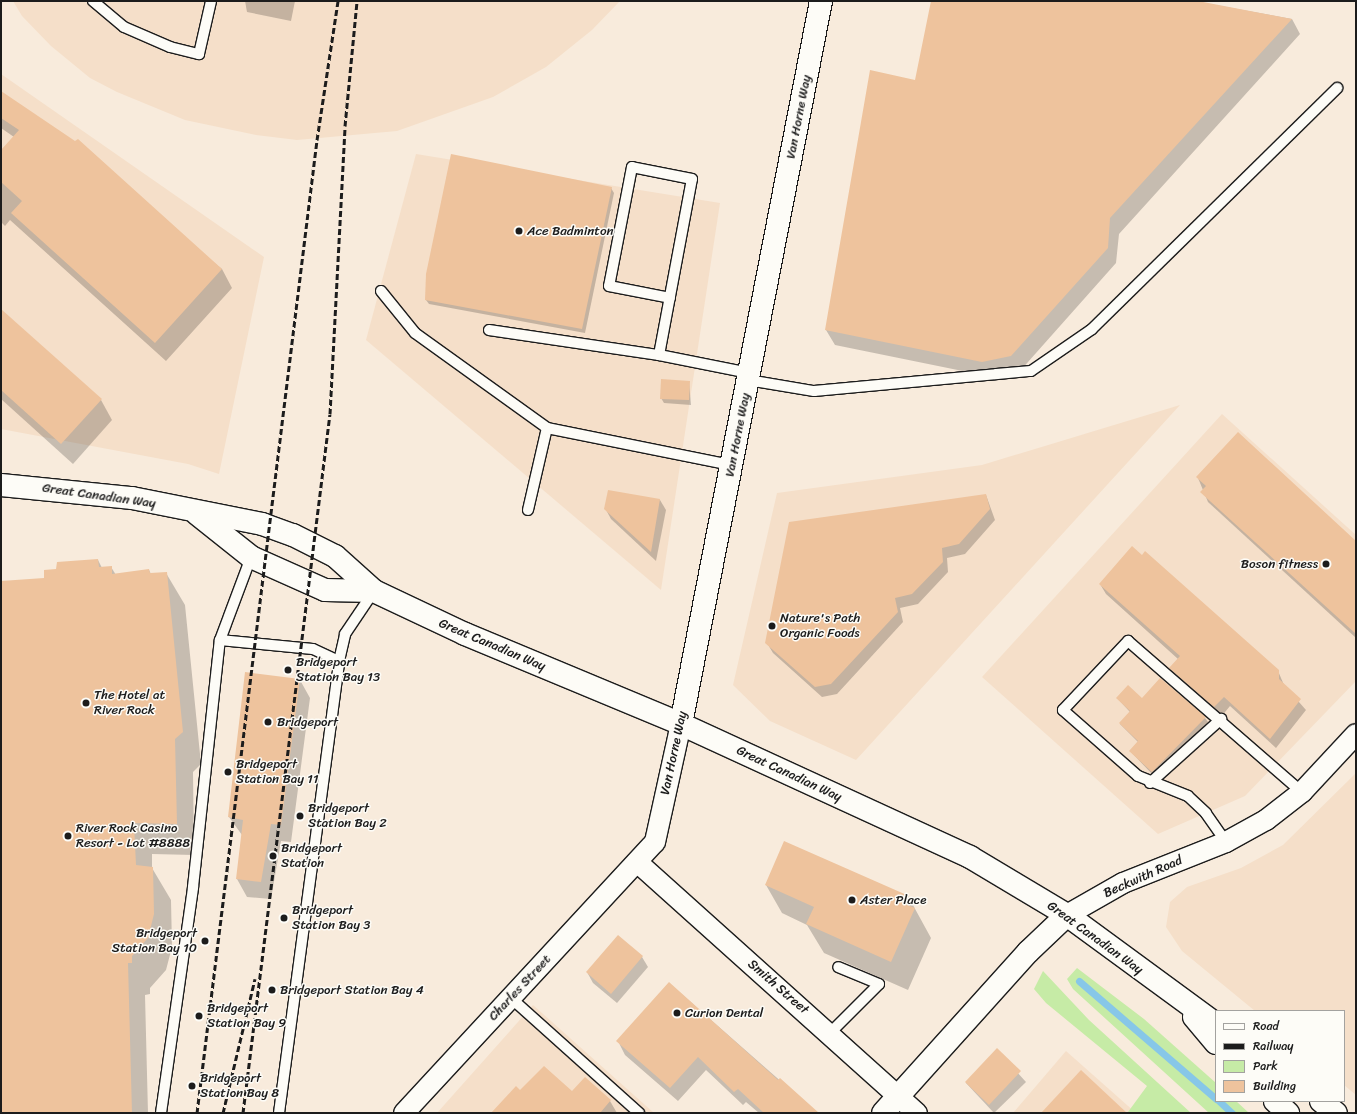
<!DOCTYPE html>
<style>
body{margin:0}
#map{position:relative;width:1357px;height:1114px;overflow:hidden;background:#f8ebdc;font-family:Sriracha,sans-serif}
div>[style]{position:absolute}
.built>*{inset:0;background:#f5dfc9}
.green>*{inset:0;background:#c6eba6}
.shadow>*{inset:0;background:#0003}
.stream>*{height:7px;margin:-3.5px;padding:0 3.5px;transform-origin:3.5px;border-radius:3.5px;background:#87c7e8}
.building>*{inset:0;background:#eec39d}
.roads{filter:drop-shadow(1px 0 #1c1c1c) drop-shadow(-1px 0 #1c1c1c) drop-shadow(0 1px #1c1c1c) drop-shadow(0 -1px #1c1c1c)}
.lane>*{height:10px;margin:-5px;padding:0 5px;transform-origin:5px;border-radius:5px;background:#fdfcf7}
.street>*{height:20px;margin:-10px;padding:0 10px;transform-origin:10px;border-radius:10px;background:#fdfcf7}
.secondary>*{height:22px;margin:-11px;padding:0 11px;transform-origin:11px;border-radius:11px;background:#fdfcf7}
.rail>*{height:3px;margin-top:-1.5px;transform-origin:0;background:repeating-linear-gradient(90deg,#1c1c1c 0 6px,transparent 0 9px)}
.dots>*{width:11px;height:11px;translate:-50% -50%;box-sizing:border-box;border:2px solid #fdfcf7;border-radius:50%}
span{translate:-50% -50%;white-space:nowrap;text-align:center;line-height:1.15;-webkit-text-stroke:3px #fdfcf7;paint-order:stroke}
.street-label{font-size:13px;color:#1c1c1c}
.poi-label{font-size:13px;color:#1c1c1c}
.left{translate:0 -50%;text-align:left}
.right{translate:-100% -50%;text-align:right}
.frame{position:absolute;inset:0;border:2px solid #1c1c1c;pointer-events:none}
.legend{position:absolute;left:1215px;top:1010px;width:130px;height:92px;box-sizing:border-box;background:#fdfcf7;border:1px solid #a3a29f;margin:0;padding:5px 7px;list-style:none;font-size:12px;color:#1c1c1c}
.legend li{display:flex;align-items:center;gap:8px;height:20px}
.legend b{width:20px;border:1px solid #a3a29f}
</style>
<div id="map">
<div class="built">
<i style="clip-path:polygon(13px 1px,620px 1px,592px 30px,546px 67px,493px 97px,397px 131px,297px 140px,256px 135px,185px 120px,117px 92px,90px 78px,51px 46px,22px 16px)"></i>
<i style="clip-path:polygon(1px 74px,264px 257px,219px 474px,188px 464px,1px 429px)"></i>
<i style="clip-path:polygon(416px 154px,720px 203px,661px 590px,366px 340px)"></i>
<i style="clip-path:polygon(1180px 405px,856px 760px,770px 721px,733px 685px,777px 493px,982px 465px)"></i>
<i style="clip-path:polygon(1222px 414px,1356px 535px,1356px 681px,1245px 796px,1158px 834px,982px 677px)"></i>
<i style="clip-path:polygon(1356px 773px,1356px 1095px,1344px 1085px,1344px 1011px,1255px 1011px,1182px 951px,1166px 927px,1170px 902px,1187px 887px,1241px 868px,1283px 845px)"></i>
<i style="clip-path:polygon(533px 1005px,654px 1113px,437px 1113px)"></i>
<i style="clip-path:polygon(1066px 1051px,1136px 1113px,1013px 1113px)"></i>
</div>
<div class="green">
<i style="clip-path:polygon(1077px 968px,1144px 1019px,1216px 1083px,1216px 1101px,1236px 1101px,1249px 1113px,1209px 1113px,1073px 989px,1067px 979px)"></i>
<i style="clip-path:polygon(1043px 971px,1089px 1020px,1191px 1113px,1128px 1112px,1147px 1086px,1046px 1003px,1034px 989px)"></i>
</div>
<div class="shadow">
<i style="clip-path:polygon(245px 1px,295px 1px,291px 21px,247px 12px)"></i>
<i style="clip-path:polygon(932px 1px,1193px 1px,1292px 19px,1300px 34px,1119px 234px,1116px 263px,1020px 371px,992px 377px,835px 345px,826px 330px,916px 81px)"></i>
<i style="clip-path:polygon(1px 92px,222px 269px,232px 288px,166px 361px,10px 220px,5px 226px,1px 222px,1px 152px,14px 137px,1px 128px)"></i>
<i style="clip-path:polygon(611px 188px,614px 193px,585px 333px,429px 304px,426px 300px)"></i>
<i style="clip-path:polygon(1px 311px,101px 400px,112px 420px,73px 464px,1px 399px)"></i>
<i style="clip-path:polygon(689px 382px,691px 405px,664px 403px,661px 398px)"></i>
<i style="clip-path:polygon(1198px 478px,1356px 542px,1356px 638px,1208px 502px)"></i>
<i style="clip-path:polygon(986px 495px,995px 520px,965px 554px,947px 558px,948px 572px,918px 604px,900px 608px,903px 622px,837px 694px,822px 697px,773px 653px,767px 643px)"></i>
<i style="clip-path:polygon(660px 500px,666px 510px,656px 561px,611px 519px,605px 508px)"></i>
<i style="clip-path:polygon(98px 560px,102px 568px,111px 567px,116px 575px,149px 570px,151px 574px,166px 573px,185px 605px,201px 764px,193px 772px,194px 855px,152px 854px,152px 868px,171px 900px,172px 947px,166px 970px,150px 988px,150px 994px,145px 995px,148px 1113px,1px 1113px,1px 582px,45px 579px,57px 570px)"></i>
<i style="clip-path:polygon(1100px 584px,1278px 671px,1284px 685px,1306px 710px,1276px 748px,1230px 706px,1221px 717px,1176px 678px,1170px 668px,1178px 659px,1106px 594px)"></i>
<i style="clip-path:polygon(246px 673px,300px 680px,310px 698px,291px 842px,281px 841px,271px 899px,247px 897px,237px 879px,242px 835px,229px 817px)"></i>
<i style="clip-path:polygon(1117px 698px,1142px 699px,1205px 718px,1208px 722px,1155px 777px,1130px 751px,1138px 742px,1120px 724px,1130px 712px)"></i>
<i style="clip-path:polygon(766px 885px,908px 896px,931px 938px,908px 990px,824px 953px,807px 925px,782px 913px)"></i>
<i style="clip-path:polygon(618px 936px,642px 957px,648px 967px,617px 1003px,593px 983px,587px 972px)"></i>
<i style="clip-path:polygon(669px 983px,817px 1113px,759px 1113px,746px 1102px,743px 1105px,706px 1070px,678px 1101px,625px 1055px,618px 1041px)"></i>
<i style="clip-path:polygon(997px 1050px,1026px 1082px,994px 1113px,966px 1083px)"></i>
<i style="clip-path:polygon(520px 1091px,572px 1092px,610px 1101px,617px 1113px,498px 1113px)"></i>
</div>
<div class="stream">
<i style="left:1079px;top:981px;width:181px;rotate:40.7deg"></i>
<i style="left:1219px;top:1101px;width:18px;rotate:43deg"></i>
</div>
<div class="building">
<i style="clip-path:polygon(931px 1px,1198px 1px,1292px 19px,1110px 218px,1108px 248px,1011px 356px,982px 362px,825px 330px,870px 70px,915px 80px)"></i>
<i style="clip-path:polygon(1px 91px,75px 141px,78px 139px,222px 269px,155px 343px,11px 213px,22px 201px,1px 182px,1px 150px,19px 130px,1px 118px)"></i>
<i style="clip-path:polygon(451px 154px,612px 187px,582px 329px,425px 300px,426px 274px)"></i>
<i style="clip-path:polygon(1px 309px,102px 399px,61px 444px,1px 390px)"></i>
<i style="clip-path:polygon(661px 379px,690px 381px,689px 400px,660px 399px)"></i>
<i style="clip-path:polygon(1238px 432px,1356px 541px,1356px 634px,1200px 492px,1206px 486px,1196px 477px)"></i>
<i style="clip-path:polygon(608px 490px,660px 499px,651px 552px,604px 509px)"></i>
<i style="clip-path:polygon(986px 494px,990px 509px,959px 544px,942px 548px,943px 562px,912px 594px,895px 598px,898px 612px,831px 684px,815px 687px,765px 643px,789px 522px)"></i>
<i style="clip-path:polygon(1132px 546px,1142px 555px,1145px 551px,1279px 670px,1279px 679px,1301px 699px,1270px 739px,1224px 697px,1214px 707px,1169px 668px,1180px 656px,1099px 584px)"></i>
<i style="clip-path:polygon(98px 559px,99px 567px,112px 566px,112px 574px,149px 569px,150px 573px,167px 572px,183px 732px,175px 739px,177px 824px,134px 823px,136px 865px,153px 867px,154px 914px,148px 938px,132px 956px,132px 963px,128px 963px,132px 1113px,1px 1113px,1px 581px,44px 578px,44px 570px,56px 569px,57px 562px)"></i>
<i style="clip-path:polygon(245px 672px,300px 679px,281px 825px,271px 824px,261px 882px,236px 879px,243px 820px,228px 817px)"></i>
<i style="clip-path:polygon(1160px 678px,1206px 717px,1152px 772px,1129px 751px,1138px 741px,1119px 723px,1130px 711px,1116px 698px,1128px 685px,1142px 698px)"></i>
<i style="clip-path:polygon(784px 841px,909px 896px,905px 904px,915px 908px,891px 962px,806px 924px,814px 907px,765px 885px)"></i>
<i style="clip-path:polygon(618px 935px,643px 956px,611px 994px,586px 972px)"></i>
<i style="clip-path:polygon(669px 982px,778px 1080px,780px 1078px,819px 1113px,764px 1113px,738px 1089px,734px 1092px,698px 1057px,670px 1088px,616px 1041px)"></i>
<i style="clip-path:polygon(997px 1048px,1021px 1071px,989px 1105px,965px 1082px)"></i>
<i style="clip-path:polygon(544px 1066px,572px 1091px,585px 1077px,611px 1100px,600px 1113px,491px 1113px,516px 1086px,520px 1090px)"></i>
<i style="clip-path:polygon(1081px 1070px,1127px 1113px,1041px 1113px)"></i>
</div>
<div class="roads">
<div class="lane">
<i style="left:93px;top:1px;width:40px;rotate:40deg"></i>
<i style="left:124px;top:27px;width:50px;rotate:23.5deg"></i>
<i style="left:170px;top:47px;width:30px;rotate:14deg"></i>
<i style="left:199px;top:54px;width:54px;rotate:-77.2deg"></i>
<i style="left:381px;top:291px;width:54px;rotate:51deg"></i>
<i style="left:415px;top:333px;width:163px;rotate:35.7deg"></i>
<i style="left:489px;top:330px;width:172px;rotate:8.4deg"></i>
<i style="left:659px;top:355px;width:92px;rotate:11.3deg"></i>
<i style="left:659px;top:355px;width:179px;rotate:-79.4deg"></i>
<i style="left:692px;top:179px;width:61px;rotate:-168.7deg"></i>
<i style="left:632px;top:167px;width:121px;rotate:100.9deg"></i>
<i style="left:609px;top:286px;width:62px;rotate:11.1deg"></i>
<i style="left:748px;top:380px;width:67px;rotate:9.5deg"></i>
<i style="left:814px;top:391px;width:218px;rotate:-5.3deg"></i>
<i style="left:1031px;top:371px;width:74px;rotate:-34.5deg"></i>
<i style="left:1092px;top:329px;width:344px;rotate:-44.5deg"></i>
<i style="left:528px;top:510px;width:84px;rotate:-77deg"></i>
<i style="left:547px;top:428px;width:188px;rotate:11.4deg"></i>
<i style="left:220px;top:640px;width:93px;rotate:5.5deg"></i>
<i style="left:313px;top:649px;width:29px;rotate:25deg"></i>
<i style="left:1150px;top:783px;width:96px;rotate:-42deg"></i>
<i style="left:1226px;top:842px;width:35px;rotate:-125deg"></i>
<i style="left:1206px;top:813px;width:25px;rotate:-137deg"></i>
<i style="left:1188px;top:796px;width:54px;rotate:-158.2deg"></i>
<i style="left:1138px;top:776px;width:100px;rotate:-138.7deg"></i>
<i style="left:1063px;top:710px;width:95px;rotate:-46.7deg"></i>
<i style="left:1128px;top:641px;width:230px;rotate:41deg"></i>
<i style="left:511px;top:998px;width:172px;rotate:41.9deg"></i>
<i style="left:830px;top:1033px;width:69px;rotate:-45deg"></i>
<i style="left:879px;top:984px;width:44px;rotate:-157.5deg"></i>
<i style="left:161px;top:1113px;width:228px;rotate:-81.9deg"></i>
<i style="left:193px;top:887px;width:248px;rotate:-83.8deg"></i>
<i style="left:220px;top:640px;width:89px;rotate:-69.5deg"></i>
<i style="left:279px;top:1113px;width:456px;rotate:-82.4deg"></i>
<i style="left:339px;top:661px;width:28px;rotate:-77deg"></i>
<i style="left:345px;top:634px;width:52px;rotate:-56deg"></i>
</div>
<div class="street">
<i style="left:637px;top:862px;width:376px;rotate:41.9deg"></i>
<i style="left:1067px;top:915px;width:64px;rotate:-29.7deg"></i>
<i style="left:1123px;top:883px;width:111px;rotate:-21.7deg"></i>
<i style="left:1226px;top:842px;width:46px;rotate:-28.8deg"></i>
<i style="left:1266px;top:820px;width:46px;rotate:-37.9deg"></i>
<i style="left:1302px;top:792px;width:79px;rotate:-47deg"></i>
<i style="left:404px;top:1113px;width:369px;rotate:-47.2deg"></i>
<i style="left:655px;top:842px;width:121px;rotate:-77.6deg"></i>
</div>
<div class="secondary">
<i style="left:1px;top:485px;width:132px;rotate:5.7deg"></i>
<i style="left:132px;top:498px;width:133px;rotate:11.3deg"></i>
<i style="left:262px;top:524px;width:33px;rotate:20deg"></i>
<i style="left:293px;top:535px;width:47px;rotate:26.6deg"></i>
<i style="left:335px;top:556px;width:52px;rotate:41.9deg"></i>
<i style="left:374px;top:591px;width:101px;rotate:25.3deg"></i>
<i style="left:465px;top:634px;width:234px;rotate:22.6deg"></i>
<i style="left:681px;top:724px;width:318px;rotate:24.7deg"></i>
<i style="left:970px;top:857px;width:113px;rotate:30.9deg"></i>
<i style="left:1067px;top:915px;width:185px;rotate:36.2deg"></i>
<i style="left:197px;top:514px;width:69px;rotate:38.5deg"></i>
<i style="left:251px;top:557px;width:81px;rotate:24deg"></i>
<i style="left:325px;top:590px;width:49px;rotate:1.2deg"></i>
<i style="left:681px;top:724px;width:736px;rotate:-79.04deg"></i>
<i style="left:1194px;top:1017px;width:34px;rotate:50deg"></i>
<i style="left:1275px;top:1101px;width:18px;rotate:43deg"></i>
<i style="left:1321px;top:1101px;width:19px;rotate:39deg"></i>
<i style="left:883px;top:1113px;width:217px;rotate:-48deg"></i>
<i style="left:1028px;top:952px;width:54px;rotate:-43.5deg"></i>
</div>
</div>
<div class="rail">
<i style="left:197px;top:1113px;width:980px;rotate:-82.97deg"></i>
<i style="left:317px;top:140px;width:141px;rotate:-81.4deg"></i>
<i style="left:223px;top:1113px;width:138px;rotate:-76.6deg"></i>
<i style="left:243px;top:1113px;width:704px;rotate:-82.91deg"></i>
<i style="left:330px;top:414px;width:288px;rotate:-87deg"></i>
<i style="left:345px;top:126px;width:126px;rotate:-84.5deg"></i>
</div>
<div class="dots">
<i style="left:519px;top:231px;background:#1c1c1c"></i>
<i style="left:1326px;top:564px;background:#1c1c1c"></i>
<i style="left:772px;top:626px;background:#1c1c1c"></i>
<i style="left:288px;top:670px;background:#1c1c1c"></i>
<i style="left:86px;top:703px;background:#1c1c1c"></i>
<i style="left:268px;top:722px;background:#1c1c1c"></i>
<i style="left:228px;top:772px;background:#1c1c1c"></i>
<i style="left:300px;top:816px;background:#1c1c1c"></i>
<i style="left:68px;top:836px;background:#1c1c1c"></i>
<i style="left:273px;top:856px;background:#1c1c1c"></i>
<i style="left:852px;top:900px;background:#1c1c1c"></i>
<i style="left:284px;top:918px;background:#1c1c1c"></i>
<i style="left:205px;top:941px;background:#1c1c1c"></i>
<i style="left:272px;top:990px;background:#1c1c1c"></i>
<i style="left:677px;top:1013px;background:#1c1c1c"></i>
<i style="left:199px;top:1016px;background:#1c1c1c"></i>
<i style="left:192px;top:1086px;background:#1c1c1c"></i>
</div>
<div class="street-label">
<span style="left:799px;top:117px;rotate:-79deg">Van Horne Way</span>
<span style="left:738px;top:435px;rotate:-79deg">Van Horne Way</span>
<span style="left:99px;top:496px;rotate:8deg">Great Canadian Way</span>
<span style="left:492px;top:645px;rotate:23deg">Great Canadian Way</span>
<span style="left:674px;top:753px;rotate:-78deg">Van Horne Way</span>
<span style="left:789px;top:774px;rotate:25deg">Great Canadian Way</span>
<span style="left:1143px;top:877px;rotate:-24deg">Beckwith Road</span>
<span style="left:1095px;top:938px;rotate:36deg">Great Canadian Way</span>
<span style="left:778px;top:987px;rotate:41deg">Smith Street</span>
<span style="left:520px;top:988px;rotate:-47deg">Charles Street</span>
</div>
<div class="poi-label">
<span class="left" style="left:527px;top:231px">Ace Badminton</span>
<span class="right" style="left:1318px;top:564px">Boson fitness</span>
<span class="left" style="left:780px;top:626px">Nature's Path<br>Organic Foods</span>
<span class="left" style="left:296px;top:670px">Bridgeport<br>Station Bay 13</span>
<span class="left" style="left:94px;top:703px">The Hotel at<br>River Rock</span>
<span class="left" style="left:277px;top:722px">Bridgeport</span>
<span class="left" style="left:236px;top:772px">Bridgeport<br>Station Bay 11</span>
<span class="left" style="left:308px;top:816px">Bridgeport<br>Station Bay 2</span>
<span class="left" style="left:76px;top:836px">River Rock Casino<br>Resort - Lot #8888</span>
<span class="left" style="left:281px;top:856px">Bridgeport<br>Station</span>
<span class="left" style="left:860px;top:900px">Aster Place</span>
<span class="left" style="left:292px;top:918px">Bridgeport<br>Station Bay 3</span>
<span class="right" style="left:197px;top:941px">Bridgeport<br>Station Bay 10</span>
<span class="left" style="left:280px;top:990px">Bridgeport Station Bay 4</span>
<span class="left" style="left:207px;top:1016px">Bridgeport<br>Station Bay 9</span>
<span class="left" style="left:685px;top:1013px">Curion Dental</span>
<span class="left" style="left:200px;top:1086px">Bridgeport<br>Station Bay 8</span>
</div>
<div class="frame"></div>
<ul class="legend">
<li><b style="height:5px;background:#fdfcf7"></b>Road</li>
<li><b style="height:5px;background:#1c1c1c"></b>Railway</li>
<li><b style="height:11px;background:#c6eba6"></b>Park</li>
<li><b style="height:11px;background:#eec39d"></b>Building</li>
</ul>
</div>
